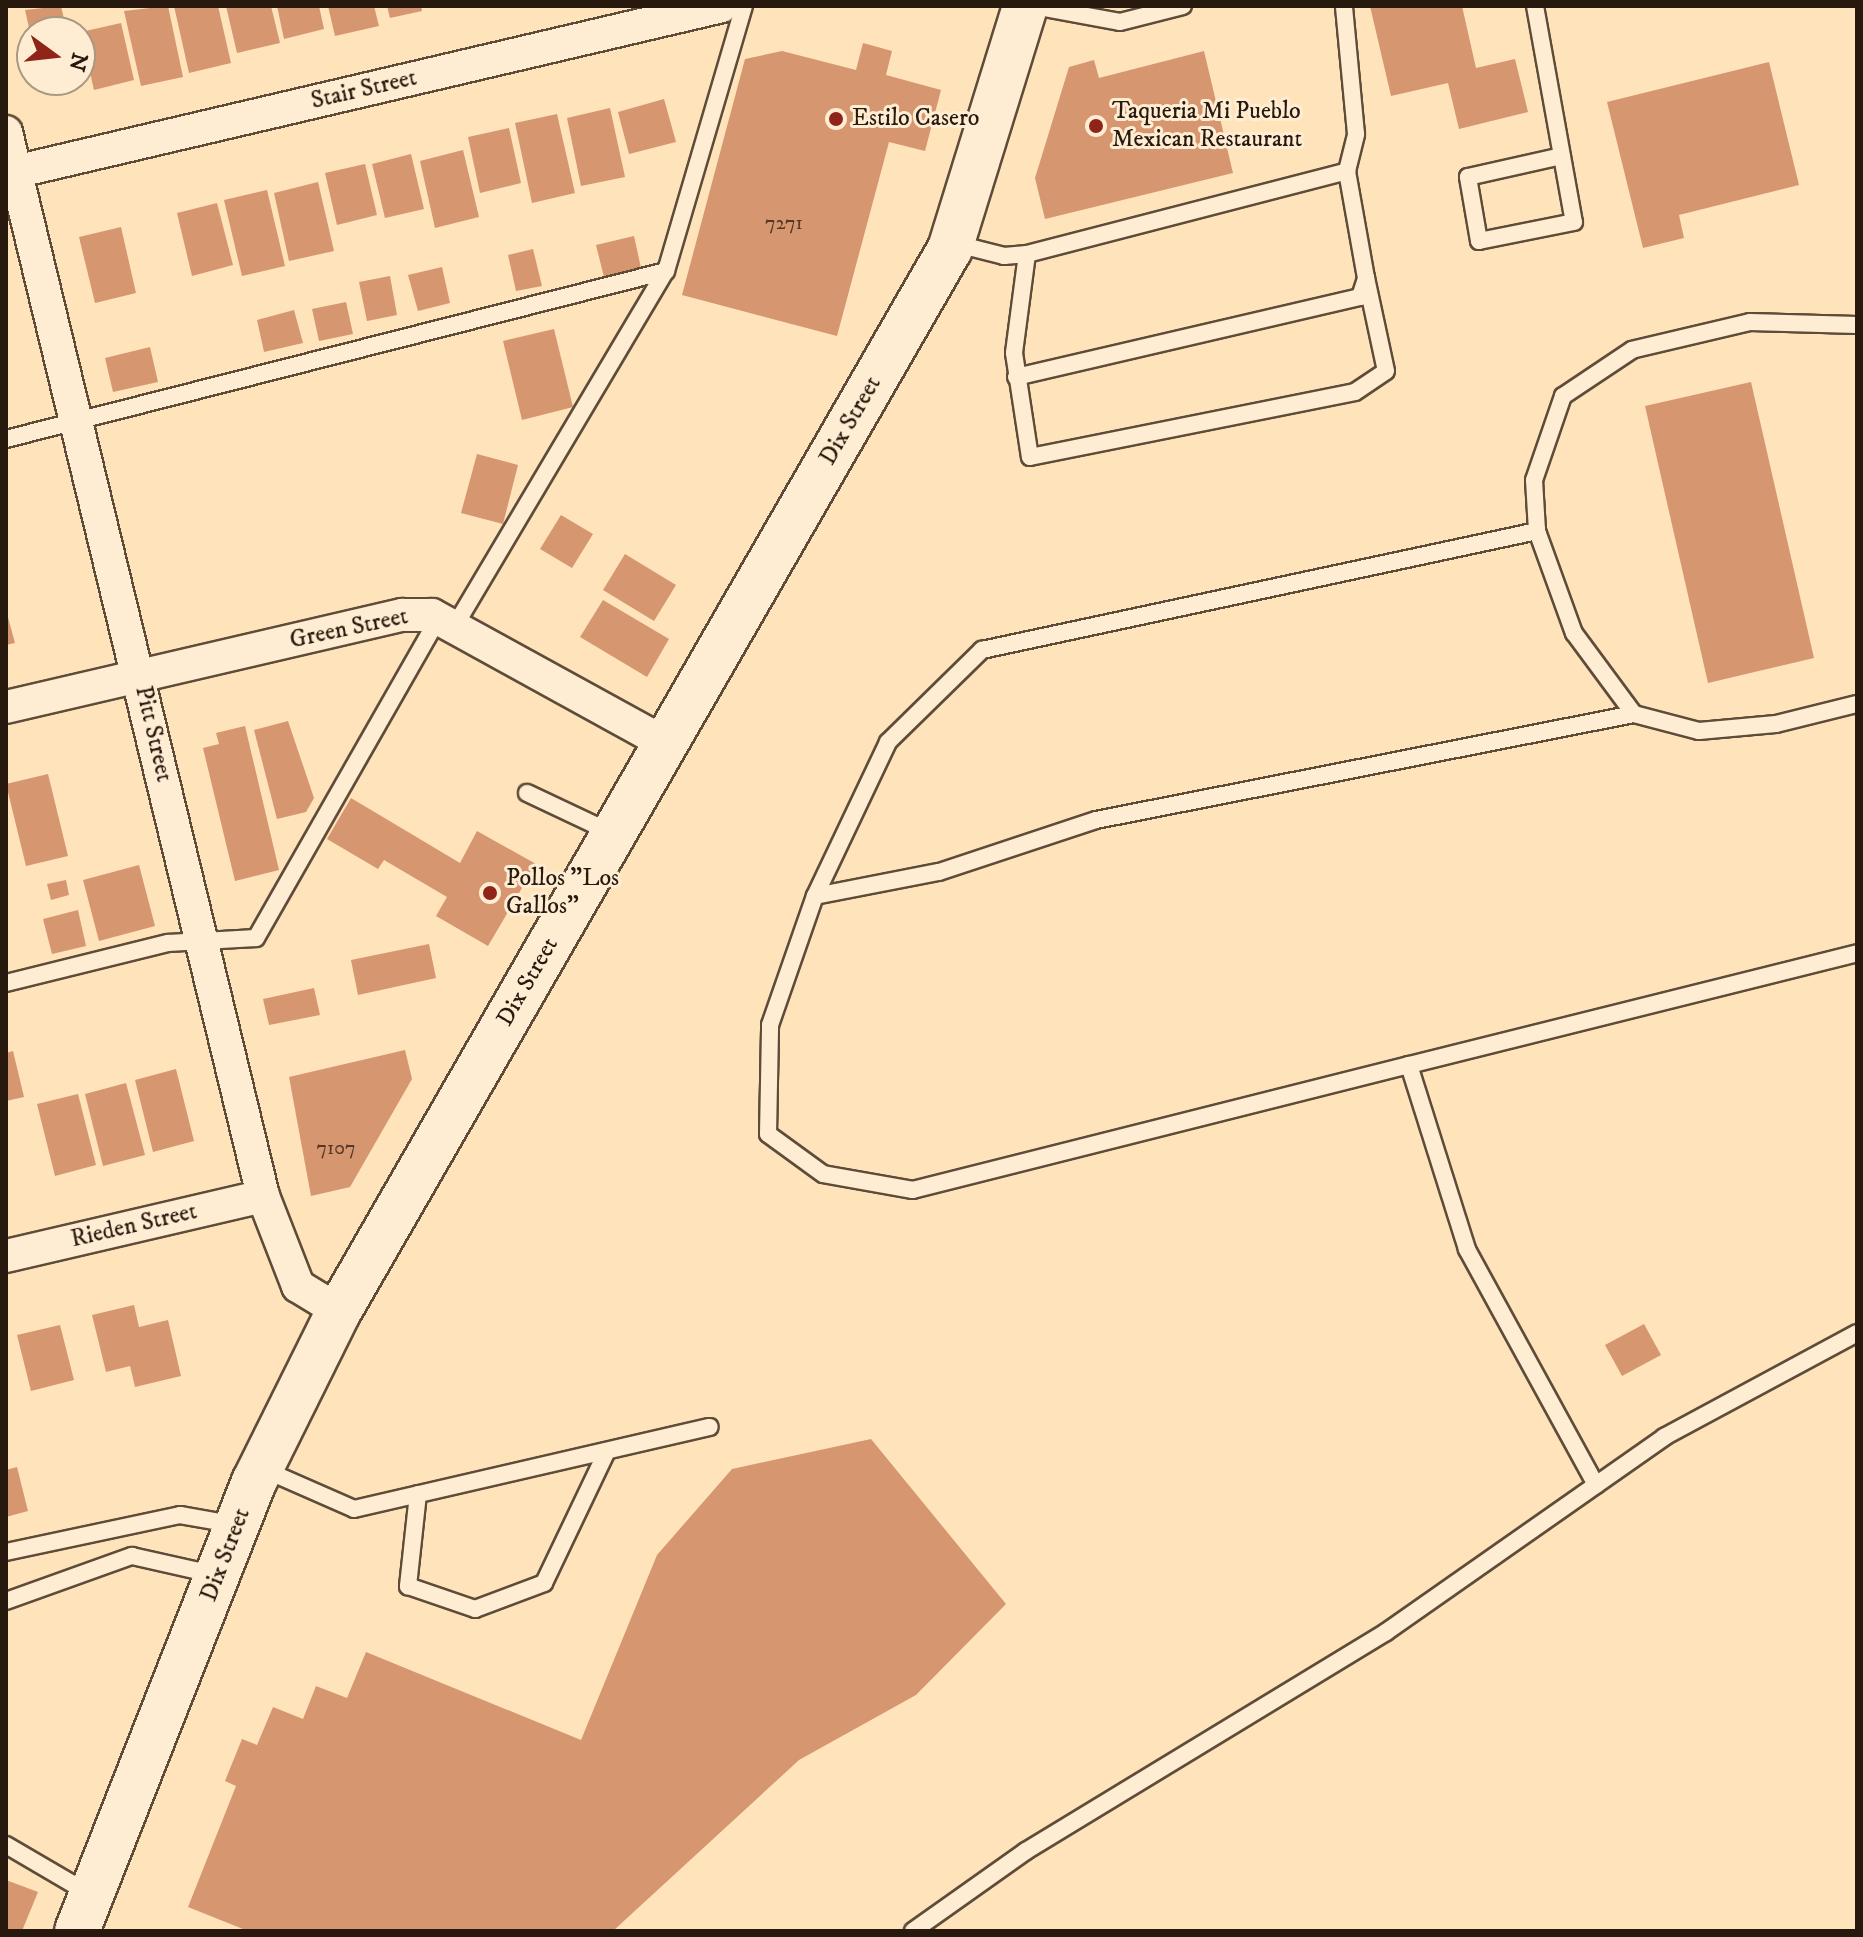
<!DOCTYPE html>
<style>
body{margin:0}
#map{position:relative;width:1863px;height:1937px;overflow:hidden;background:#ffe3bb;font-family:"IM FELL DW Pica",serif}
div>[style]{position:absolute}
.building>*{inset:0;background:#d69670}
.roads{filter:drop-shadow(2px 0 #5e4c39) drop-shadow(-2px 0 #5e4c39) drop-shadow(0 2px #5e4c39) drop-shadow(0 -2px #5e4c39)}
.lane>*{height:16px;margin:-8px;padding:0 8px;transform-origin:8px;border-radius:8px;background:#ffedd3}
.street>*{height:32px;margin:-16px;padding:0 16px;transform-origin:16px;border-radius:16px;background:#ffedd3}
.secondary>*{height:44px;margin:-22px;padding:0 22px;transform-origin:22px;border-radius:22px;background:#ffedd3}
.dots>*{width:22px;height:22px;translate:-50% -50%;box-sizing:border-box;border:4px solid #ffedd3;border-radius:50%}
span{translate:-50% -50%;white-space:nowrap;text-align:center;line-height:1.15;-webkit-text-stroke:6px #ffedd3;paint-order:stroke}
.number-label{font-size:20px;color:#543826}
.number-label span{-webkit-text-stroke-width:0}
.street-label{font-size:24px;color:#28190e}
.poi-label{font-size:24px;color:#28190e}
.left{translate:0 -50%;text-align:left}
.frame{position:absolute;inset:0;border:8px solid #28190e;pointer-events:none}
.north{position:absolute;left:16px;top:16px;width:80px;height:80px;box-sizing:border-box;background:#ffedd3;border:2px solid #a99884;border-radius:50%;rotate:105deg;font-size:22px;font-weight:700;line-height:32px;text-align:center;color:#28190e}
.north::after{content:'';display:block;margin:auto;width:28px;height:36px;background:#8f2418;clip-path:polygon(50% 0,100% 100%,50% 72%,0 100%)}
</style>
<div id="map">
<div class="building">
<i style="clip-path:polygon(61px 6px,67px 32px,30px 32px,25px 10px)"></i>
<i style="clip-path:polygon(168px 6px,183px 77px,141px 86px,124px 11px)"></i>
<i style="clip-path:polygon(174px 6px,218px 6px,231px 63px,189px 73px)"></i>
<i style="clip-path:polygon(226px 6px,271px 6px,280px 43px,237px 53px)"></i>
<i style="clip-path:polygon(277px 6px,319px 6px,324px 29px,284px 39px)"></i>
<i style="clip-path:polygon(328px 6px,374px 6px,379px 26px,335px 36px)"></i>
<i style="clip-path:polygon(387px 6px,421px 6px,422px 11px,390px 18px)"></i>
<i style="clip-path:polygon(1370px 6px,1462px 6px,1476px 68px,1515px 59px,1528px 112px,1459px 129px,1448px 83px,1391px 96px)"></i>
<i style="clip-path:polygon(121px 23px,134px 80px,94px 90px,81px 32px)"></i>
<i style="clip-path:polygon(863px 43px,892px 51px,886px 75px,941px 90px,925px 151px,889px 142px,837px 336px,682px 295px,745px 59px,782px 51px,856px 70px)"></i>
<i style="clip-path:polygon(1204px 51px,1233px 173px,1045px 219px,1035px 178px,1069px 67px,1094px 60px,1099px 78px)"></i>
<i style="clip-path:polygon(1769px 62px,1799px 185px,1679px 215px,1684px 238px,1643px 248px,1607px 102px)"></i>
<i style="clip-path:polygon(664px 99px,676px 142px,629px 154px,618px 112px)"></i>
<i style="clip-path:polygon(610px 108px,625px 177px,581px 186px,567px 118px)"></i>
<i style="clip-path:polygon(557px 114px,575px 193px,532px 203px,515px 123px)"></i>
<i style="clip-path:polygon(509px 128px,521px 183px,480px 193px,468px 137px)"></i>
<i style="clip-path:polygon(463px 150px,479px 217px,435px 228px,420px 161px)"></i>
<i style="clip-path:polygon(411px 154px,424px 209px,385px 218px,372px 164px)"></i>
<i style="clip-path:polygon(365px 164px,377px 215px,337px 225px,325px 173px)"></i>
<i style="clip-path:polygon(318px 182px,334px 251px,289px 261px,274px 193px)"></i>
<i style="clip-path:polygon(267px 190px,285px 266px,242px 276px,224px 200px)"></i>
<i style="clip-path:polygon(217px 203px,233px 265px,192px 276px,177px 213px)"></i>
<i style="clip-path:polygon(121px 227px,136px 293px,95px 303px,79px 237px)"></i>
<i style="clip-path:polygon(634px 236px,641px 268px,604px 277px,596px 245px)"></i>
<i style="clip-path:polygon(533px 249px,542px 286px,516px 291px,508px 255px)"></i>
<i style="clip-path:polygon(442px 267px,450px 303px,418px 311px,408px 275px)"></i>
<i style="clip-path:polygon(390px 276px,397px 315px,367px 321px,359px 282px)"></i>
<i style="clip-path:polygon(346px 302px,353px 334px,319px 341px,312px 309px)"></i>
<i style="clip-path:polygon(294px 310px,303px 343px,264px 352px,257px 320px)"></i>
<i style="clip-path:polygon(554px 329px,573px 407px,522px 420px,503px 341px)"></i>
<i style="clip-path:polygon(150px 347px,158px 382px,113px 392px,105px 358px)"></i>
<i style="clip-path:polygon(1751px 382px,1814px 658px,1708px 683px,1645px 406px)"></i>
<i style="clip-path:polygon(477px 454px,518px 465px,503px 524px,461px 513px)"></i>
<i style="clip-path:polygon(561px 515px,593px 534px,572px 568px,540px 549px)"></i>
<i style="clip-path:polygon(625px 554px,676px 585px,654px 621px,603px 590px)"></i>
<i style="clip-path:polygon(603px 600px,669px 639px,647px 677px,580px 637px)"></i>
<i style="clip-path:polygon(6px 610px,15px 643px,6px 645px)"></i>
<i style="clip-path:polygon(288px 721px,314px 798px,306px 812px,277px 819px,254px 730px)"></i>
<i style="clip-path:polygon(245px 726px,279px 870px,235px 881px,203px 748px,219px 744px,216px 733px)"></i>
<i style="clip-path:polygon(48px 774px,68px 856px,26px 866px,6px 784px)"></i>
<i style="clip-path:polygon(351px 798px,460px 863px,477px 831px,536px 864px,488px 946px,436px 916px,447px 897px,384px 860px,378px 869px,327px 839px)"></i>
<i style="clip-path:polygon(139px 865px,155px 926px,99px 941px,83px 880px)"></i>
<i style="clip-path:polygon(66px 880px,69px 895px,51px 900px,47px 884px)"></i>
<i style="clip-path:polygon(78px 910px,86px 946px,52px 954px,43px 919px)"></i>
<i style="clip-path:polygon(429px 944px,436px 978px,358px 995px,351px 960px)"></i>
<i style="clip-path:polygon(314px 988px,320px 1015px,269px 1025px,263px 999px)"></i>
<i style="clip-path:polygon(405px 1050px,412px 1079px,350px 1187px,311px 1196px,289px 1077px)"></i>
<i style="clip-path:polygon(13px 1051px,24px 1097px,6px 1101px,6px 1053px)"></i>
<i style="clip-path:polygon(176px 1069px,194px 1141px,153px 1152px,135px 1080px)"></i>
<i style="clip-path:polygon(126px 1083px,145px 1155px,103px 1166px,85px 1094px)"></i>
<i style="clip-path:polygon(78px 1094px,96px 1165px,55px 1176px,37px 1104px)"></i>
<i style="clip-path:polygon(134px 1305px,139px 1327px,168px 1320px,181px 1376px,135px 1387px,130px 1366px,106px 1372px,92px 1315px)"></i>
<i style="clip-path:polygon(1644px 1324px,1661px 1355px,1622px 1376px,1605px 1345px)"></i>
<i style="clip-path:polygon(60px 1325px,74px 1380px,31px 1391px,17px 1335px)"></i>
<i style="clip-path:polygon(871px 1439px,1006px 1604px,916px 1695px,799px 1760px,613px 1931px,248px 1931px,188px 1907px,236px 1786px,225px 1781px,242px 1739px,257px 1745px,273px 1707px,303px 1719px,316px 1686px,347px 1698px,366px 1652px,581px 1740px,657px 1555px,732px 1469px)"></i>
<i style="clip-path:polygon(17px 1467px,28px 1511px,6px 1517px,6px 1470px)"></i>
<i style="clip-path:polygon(6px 1880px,38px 1892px,22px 1931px,6px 1931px)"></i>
</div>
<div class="roads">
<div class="lane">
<i style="left:1033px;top:6px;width:88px;rotate:10.4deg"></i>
<i style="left:1120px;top:22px;width:65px;rotate:-14.3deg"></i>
<i style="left:1535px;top:6px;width:219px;rotate:79.8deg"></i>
<i style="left:1574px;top:222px;width:97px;rotate:168.7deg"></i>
<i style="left:1479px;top:241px;width:65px;rotate:-99.8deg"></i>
<i style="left:1468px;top:177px;width:96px;rotate:-12.6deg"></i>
<i style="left:953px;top:243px;width:53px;rotate:14.3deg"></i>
<i style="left:1004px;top:256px;width:23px;rotate:-5deg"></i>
<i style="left:1027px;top:254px;width:331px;rotate:-14.5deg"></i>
<i style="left:1347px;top:171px;width:38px;rotate:-76deg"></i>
<i style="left:1356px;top:134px;width:129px;rotate:-95.4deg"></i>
<i style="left:1027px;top:254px;width:100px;rotate:97.5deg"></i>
<i style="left:1014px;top:353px;width:105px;rotate:81.3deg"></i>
<i style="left:1030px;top:457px;width:331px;rotate:-11.3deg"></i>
<i style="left:1355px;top:392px;width:37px;rotate:-34deg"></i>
<i style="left:1386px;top:371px;width:95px;rotate:-102.1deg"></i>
<i style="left:1857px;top:325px;width:107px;rotate:-178.4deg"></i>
<i style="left:1750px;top:322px;width:121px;rotate:166.7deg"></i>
<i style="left:1632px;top:350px;width:83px;rotate:146.3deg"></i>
<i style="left:1563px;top:396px;width:89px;rotate:109deg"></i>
<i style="left:1534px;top:480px;width:51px;rotate:86.6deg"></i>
<i style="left:1537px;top:531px;width:109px;rotate:70.1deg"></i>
<i style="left:1574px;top:633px;width:101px;rotate:53.5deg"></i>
<i style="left:1634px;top:714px;width:67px;rotate:14.7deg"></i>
<i style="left:1699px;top:731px;width:77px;rotate:-5.2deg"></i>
<i style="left:1776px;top:724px;width:83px;rotate:-13.9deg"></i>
<i style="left:1016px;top:377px;width:353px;rotate:-13.1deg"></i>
<i style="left:1360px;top:297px;width:20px;rotate:-72deg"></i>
<i style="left:1366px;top:278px;width:109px;rotate:-100.1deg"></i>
<i style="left:6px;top:439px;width:681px;rotate:-14.28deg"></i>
<i style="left:456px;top:624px;width:411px;rotate:-59.3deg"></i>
<i style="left:666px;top:271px;width:276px;rotate:-73.6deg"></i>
<i style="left:527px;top:793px;width:94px;rotate:25.2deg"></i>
<i style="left:815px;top:896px;width:126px;rotate:-11deg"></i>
<i style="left:939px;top:872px;width:165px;rotate:-18.3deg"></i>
<i style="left:1096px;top:820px;width:548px;rotate:-11.15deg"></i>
<i style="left:6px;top:983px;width:167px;rotate:-13.9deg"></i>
<i style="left:168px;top:943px;width:88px;rotate:-3.3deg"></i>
<i style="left:256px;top:938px;width:371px;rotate:-60.3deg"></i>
<i style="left:1409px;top:1065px;width:512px;rotate:165.86deg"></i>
<i style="left:913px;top:1190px;width:91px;rotate:-169.9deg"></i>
<i style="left:823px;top:1174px;width:68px;rotate:-144deg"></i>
<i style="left:768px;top:1134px;width:109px;rotate:-88.9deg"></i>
<i style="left:770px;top:1025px;width:137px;rotate:-70.8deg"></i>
<i style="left:815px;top:896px;width:170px;rotate:-64.6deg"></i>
<i style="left:888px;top:742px;width:132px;rotate:-44.4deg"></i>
<i style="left:982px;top:650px;width:568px;rotate:-12.1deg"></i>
<i style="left:263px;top:1469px;width:99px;rotate:23.7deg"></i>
<i style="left:354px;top:1509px;width:365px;rotate:-13deg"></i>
<i style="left:1596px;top:1485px;width:269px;rotate:-118.7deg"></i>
<i style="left:1467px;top:1249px;width:193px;rotate:-107.5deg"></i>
<i style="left:1409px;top:1065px;width:462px;rotate:-14deg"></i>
<i style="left:418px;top:1494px;width:93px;rotate:96.2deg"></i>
<i style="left:408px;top:1586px;width:71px;rotate:18.9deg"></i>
<i style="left:475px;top:1609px;width:74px;rotate:-20.6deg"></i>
<i style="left:544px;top:1583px;width:146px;rotate:-64.5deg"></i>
<i style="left:6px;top:1552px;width:178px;rotate:-12deg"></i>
<i style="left:180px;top:1515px;width:57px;rotate:10.1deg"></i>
<i style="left:6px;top:1601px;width:134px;rotate:-19.7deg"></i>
<i style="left:132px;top:1556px;width:86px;rotate:12.7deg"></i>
<i style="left:6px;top:1845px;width:97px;rotate:30.3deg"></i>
<i style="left:913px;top:1931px;width:138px;rotate:-35.3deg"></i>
<i style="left:1026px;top:1851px;width:421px;rotate:-31.3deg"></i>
<i style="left:1386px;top:1632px;width:340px;rotate:-35deg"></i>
<i style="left:1664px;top:1437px;width:219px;rotate:-28.3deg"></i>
</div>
<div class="street">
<i style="left:6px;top:132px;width:1095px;rotate:76.42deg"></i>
<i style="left:263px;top:1196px;width:97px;rotate:68.7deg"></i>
<i style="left:298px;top:1286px;width:48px;rotate:31.4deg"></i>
<i style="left:6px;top:174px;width:735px;rotate:-13.2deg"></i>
<i style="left:6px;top:707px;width:407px;rotate:-13.1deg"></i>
<i style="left:402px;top:615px;width:30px"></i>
<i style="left:432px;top:615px;width:266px;rotate:28.8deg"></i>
<i style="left:6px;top:1256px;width:264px;rotate:-13.1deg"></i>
</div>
<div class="secondary">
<i style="left:77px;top:1931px;width:483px;rotate:-68.5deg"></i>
<i style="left:254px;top:1482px;width:191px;rotate:-63.6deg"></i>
<i style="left:339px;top:1311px;width:1225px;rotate:-60.09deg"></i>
<i style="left:950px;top:249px;width:254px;rotate:-72.8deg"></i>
</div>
</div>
<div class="dots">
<i style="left:836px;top:119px;background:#8f2418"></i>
<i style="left:1096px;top:126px;background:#8f2418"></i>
<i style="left:490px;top:893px;background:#8f2418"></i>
</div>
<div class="number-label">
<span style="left:784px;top:223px">7271</span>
<span style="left:336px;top:1148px">7107</span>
</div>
<div class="street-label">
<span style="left:364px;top:90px;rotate:-13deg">Stair Street</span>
<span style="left:851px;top:421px;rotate:-60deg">Dix Street</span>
<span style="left:349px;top:629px;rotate:-12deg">Green Street</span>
<span style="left:153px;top:734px;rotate:77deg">Pitt Street</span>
<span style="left:528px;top:982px;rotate:-60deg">Dix Street</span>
<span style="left:134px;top:1226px;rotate:-13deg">Rieden Street</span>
<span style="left:226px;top:1555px;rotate:-69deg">Dix Street</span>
</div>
<div class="poi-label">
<span class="left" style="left:1112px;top:126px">Taqueria Mi Pueblo<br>Mexican Restaurant</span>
<span class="left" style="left:852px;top:119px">Estilo Casero</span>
<span class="left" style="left:506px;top:893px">Pollos "Los<br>Gallos"</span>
</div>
<div class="frame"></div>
<div class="north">N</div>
</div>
